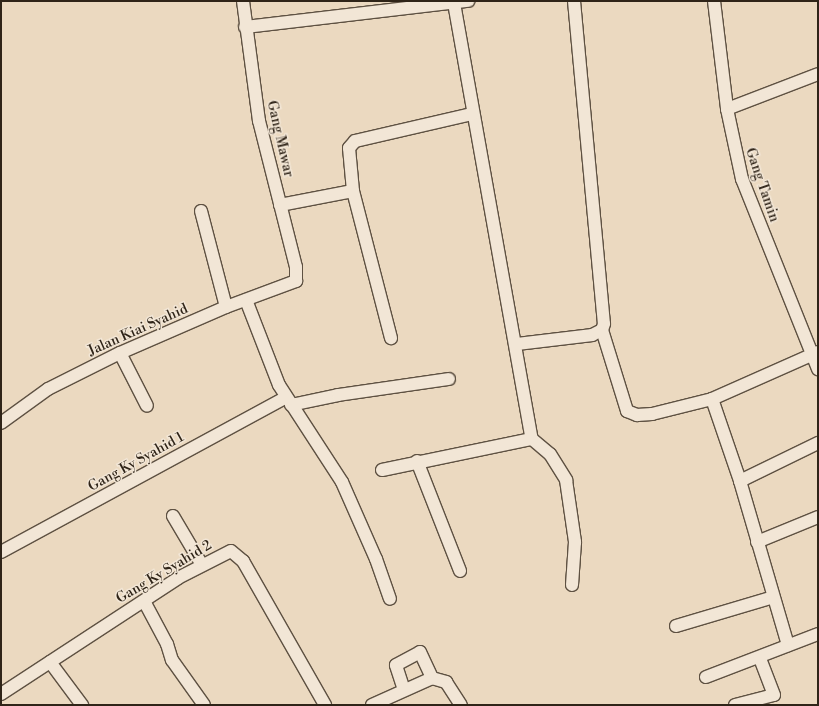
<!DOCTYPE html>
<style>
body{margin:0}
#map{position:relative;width:819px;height:706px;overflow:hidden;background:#ebd9c0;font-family:"Libre Bodoni",serif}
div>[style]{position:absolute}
.roads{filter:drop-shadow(1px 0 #5e5142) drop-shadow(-1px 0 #5e5142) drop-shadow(0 1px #5e5142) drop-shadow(0 -1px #5e5142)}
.street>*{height:12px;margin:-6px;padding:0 6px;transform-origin:6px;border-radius:6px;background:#f2e6d6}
span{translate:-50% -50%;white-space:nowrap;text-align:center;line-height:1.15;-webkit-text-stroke:3px #f2e6d6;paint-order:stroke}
.street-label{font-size:14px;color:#2f2418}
.frame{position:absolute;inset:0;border:2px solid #2f2418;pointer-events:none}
</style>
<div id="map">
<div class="roads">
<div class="street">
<i style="left:574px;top:1px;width:324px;rotate:84.7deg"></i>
<i style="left:604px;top:324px;width:6px;rotate:108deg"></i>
<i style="left:602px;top:330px;width:85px;rotate:72.8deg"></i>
<i style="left:627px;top:411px;width:11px;rotate:22deg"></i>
<i style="left:637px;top:415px;width:15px;rotate:-4deg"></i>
<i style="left:652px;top:414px;width:62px;rotate:-14deg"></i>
<i style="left:712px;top:399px;width:116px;rotate:-23.9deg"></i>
<i style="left:714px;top:1px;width:109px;rotate:83.1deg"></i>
<i style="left:727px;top:109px;width:72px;rotate:77.9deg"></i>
<i style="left:742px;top:179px;width:205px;rotate:68.2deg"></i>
<i style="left:454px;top:3px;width:443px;rotate:79.9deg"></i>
<i style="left:532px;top:439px;width:23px;rotate:40deg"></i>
<i style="left:550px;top:454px;width:31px;rotate:58deg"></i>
<i style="left:566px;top:480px;width:63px;rotate:81.7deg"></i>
<i style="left:575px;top:542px;width:43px;rotate:94deg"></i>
<i style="left:245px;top:27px;width:225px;rotate:-6.7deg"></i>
<i style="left:727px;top:109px;width:97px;rotate:-21deg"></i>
<i style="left:353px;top:191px;width:152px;rotate:75.5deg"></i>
<i style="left:280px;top:205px;width:74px;rotate:-10.9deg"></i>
<i style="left:353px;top:191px;width:43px;rotate:-95.3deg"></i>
<i style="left:349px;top:148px;width:9px;rotate:-49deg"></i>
<i style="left:355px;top:141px;width:120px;rotate:-13deg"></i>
<i style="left:201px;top:211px;width:99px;rotate:75.4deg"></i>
<i style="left:246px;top:300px;width:91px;rotate:68.8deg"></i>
<i style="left:279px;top:385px;width:116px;rotate:57deg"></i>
<i style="left:342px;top:482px;width:84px;rotate:66.2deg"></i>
<i style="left:376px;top:559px;width:42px;rotate:70.7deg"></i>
<i style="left:517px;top:344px;width:76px;rotate:-6.8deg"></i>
<i style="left:592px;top:335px;width:11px;rotate:-27deg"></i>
<i style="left:120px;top:353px;width:59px;rotate:63deg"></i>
<i style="left:712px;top:399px;width:87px;rotate:71.1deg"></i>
<i style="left:740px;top:481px;width:171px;rotate:73.7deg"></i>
<i style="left:291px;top:405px;width:48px;rotate:-12deg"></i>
<i style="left:338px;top:395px;width:112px;rotate:-8.2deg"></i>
<i style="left:1px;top:423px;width:58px;rotate:-35.9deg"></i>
<i style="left:48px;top:389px;width:80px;rotate:-26.6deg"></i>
<i style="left:120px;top:353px;width:116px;rotate:-23.5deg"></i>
<i style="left:226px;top:307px;width:75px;rotate:-20.4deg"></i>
<i style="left:296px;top:281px;width:14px;rotate:-90deg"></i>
<i style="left:296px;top:267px;width:151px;rotate:-104.2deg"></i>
<i style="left:259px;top:121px;width:121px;rotate:-97.6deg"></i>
<i style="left:417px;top:461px;width:118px;rotate:68.6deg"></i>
<i style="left:382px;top:470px;width:153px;rotate:-11.7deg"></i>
<i style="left:740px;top:481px;width:87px;rotate:-26deg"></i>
<i style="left:173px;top:516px;width:57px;rotate:59.4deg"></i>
<i style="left:757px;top:542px;width:66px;rotate:-22.3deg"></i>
<i style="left:1px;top:552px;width:324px;rotate:-28.5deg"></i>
<i style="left:144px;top:601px;width:49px;rotate:61.9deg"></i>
<i style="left:167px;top:644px;width:17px;rotate:73deg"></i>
<i style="left:172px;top:660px;width:55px;rotate:54.6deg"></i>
<i style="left:676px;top:626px;width:101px;rotate:-16.6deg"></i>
<i style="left:50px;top:662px;width:54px;rotate:53.3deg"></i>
<i style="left:706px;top:677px;width:120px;rotate:-21deg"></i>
<i style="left:404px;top:690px;width:26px;rotate:-108deg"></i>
<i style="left:396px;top:665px;width:27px;rotate:-28deg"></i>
<i style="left:420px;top:652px;width:29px;rotate:65deg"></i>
<i style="left:1px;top:694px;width:212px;rotate:-33.2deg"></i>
<i style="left:178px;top:578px;width:59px;rotate:-27deg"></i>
<i style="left:231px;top:551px;width:16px;rotate:40deg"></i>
<i style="left:243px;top:561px;width:166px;rotate:60.3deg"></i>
<i style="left:372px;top:705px;width:66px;rotate:-24.2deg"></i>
<i style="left:432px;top:678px;width:15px;rotate:16deg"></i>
<i style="left:446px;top:682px;width:27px;rotate:57deg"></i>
<i style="left:735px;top:705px;width:40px;rotate:-14.4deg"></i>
<i style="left:774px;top:695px;width:40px;rotate:-111deg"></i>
</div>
</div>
<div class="street-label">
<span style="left:280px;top:139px;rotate:77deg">Gang Mawar</span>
<span style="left:762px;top:185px;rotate:71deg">Gang Tamin</span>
<span style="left:138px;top:330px;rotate:-24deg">Jalan Kiai Syahid</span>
<span style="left:136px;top:462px;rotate:-29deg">Gang Ky Syahid 1</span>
<span style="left:164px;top:572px;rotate:-31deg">Gang Ky Syahid 2</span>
</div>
<div class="frame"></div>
</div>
